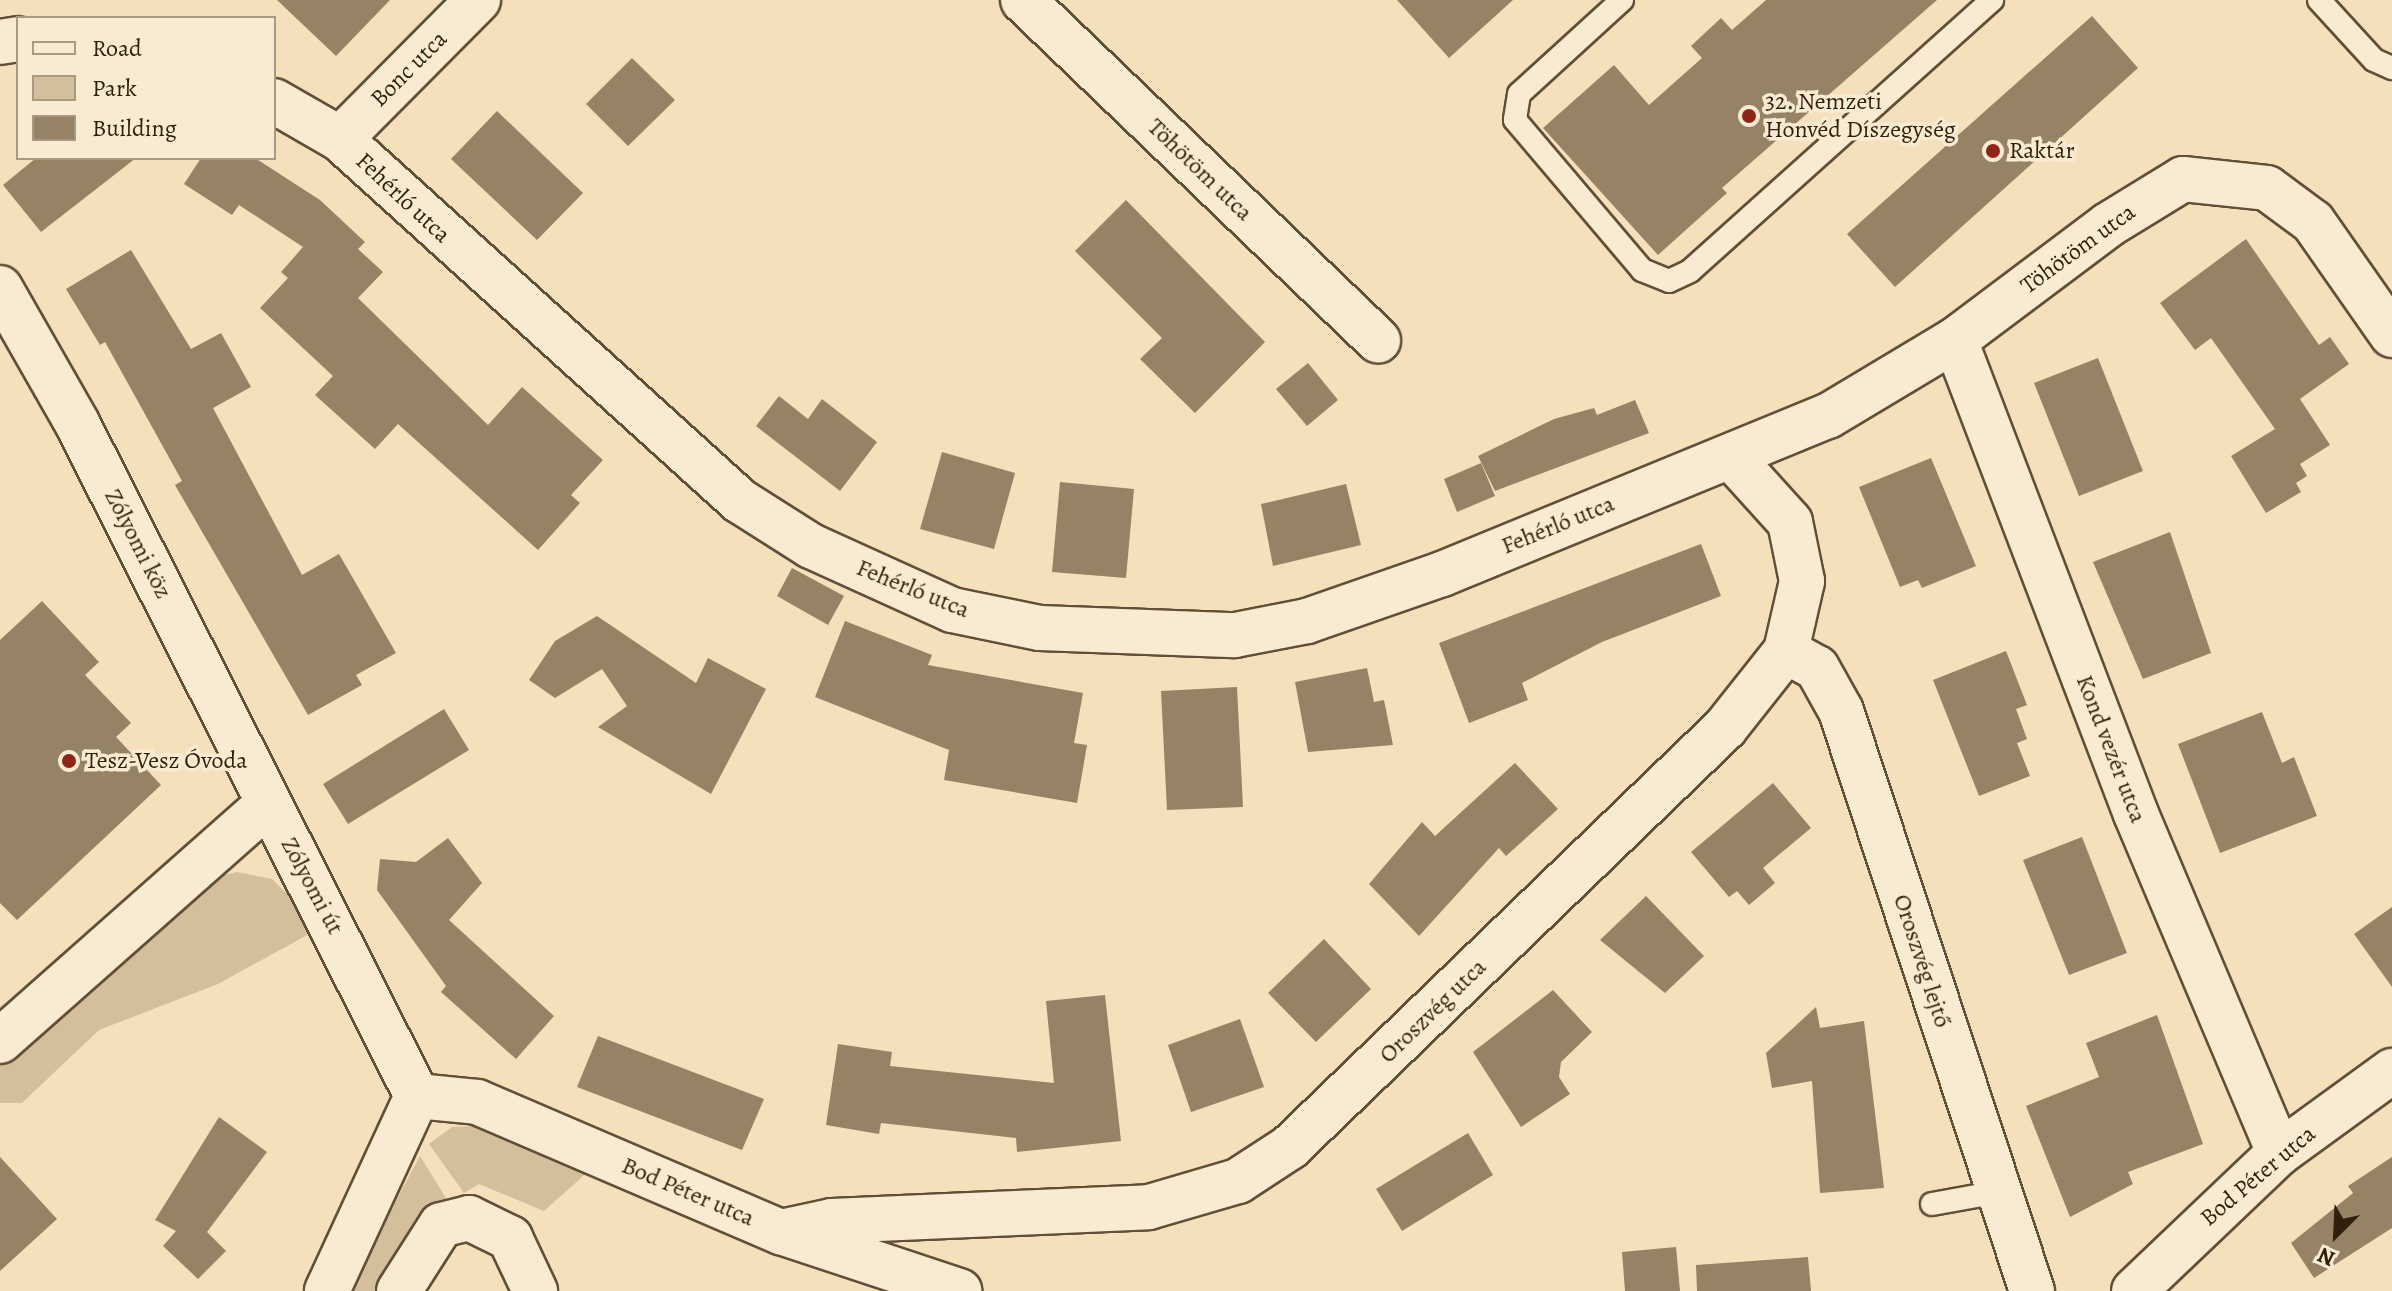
<!DOCTYPE html>
<meta charset="utf-8">
<style>
body{margin:0}
#map{position:relative;width:2392px;height:1291px;overflow:hidden;background:#f4e0ba;font-family:Alegreya,serif}
div>[style]{position:absolute}
.green>*{inset:0;background:#d3bf9c}
.building>*{inset:0;background:#968366}
.roads{filter:drop-shadow(2px 0 #614f38) drop-shadow(-2px 0 #614f38) drop-shadow(0 2px #614f38) drop-shadow(0 -2px #614f38)}
.service>*{height:22px;margin:-11px;padding:0 11px;transform-origin:11px;border-radius:11px;background:#f8ebd2}
.minor>*{height:44px;margin:-22px;padding:0 22px;transform-origin:22px;border-radius:22px;background:#f8ebd2}
.dots>*{width:22px;height:22px;translate:-50% -50%;box-sizing:border-box;border:4px solid #f8ebd2;border-radius:50%}
span{translate:-50% -50%;white-space:nowrap;text-align:center;line-height:1.15;-webkit-text-stroke:7px #f8ebd2;paint-order:stroke}
.street-label{font-size:24px;color:#301f0c}
.poi-label{font-size:24px;color:#301f0c}
.left{translate:0 -50%;text-align:left}
.legend{position:absolute;left:16px;top:16px;width:260px;height:144px;box-sizing:border-box;background:#f8ebd2;border:2px solid #a89983;margin:0;padding:10px 14px;list-style:none;font-size:24px;color:#301f0c}
.legend li{display:flex;align-items:center;gap:16px;height:40px}
.legend b{width:40px;border:2px solid #a89983}
.north{position:absolute;left:2296px;top:1195px;width:80px;height:80px;-webkit-text-stroke:6px #f8ebd2;paint-order:stroke;rotate:204deg;font-size:22px;font-weight:700;line-height:32px;text-align:center;color:#301f0c}
.north::after{content:'';display:block;margin:auto;width:28px;height:36px;background:#301f0c;clip-path:polygon(50% 0,100% 100%,50% 72%,0 100%)}
</style>
<div id="map">
<div class="green">
<i style="clip-path:polygon(237px 872px,272px 879px,301px 908px,309px 934px,218px 984px,99px 1030px,22px 1103px,0 1103px,0 1063px,204px 880px)"></i>
<i style="clip-path:polygon(476px 1126px,590px 1170px,544px 1211px,479px 1184px,464px 1193px,429px 1144px,452px 1127px)"></i>
<i style="clip-path:polygon(420px 1156px,449px 1203px,386px 1291px,347px 1291px)"></i>
</div>
<div class="building">
<i style="clip-path:polygon(277px 0,390px 0,336px 56px)"></i>
<i style="clip-path:polygon(1397px 0,1513px 0,1449px 58px)"></i>
<i style="clip-path:polygon(1766px 0,1937px 0,1722px 188px,1727px 193px,1658px 255px,1543px 128px,1614px 65px,1649px 105px,1702px 58px,1691px 46px,1721px 18px,1732px 30px)"></i>
<i style="clip-path:polygon(2092px 16px,2138px 68px,1895px 287px,1847px 234px)"></i>
<i style="clip-path:polygon(632px 58px,675px 100px,628px 146px,586px 104px)"></i>
<i style="clip-path:polygon(497px 111px,583px 193px,537px 240px,451px 159px)"></i>
<i style="clip-path:polygon(36px 158px,136px 158px,41px 232px,3px 185px)"></i>
<i style="clip-path:polygon(201px 158px,255px 158px,320px 200px,365px 242px,358px 249px,383px 272px,358px 298px,488px 425px,522px 387px,603px 460px,571px 495px,580px 503px,538px 550px,398px 424px,375px 449px,315px 395px,333px 376px,260px 308px,288px 278px,281px 272px,303px 247px,239px 205px,232px 215px,184px 184px)"></i>
<i style="clip-path:polygon(1126px 200px,1265px 342px,1195px 413px,1140px 359px,1162px 338px,1075px 251px)"></i>
<i style="clip-path:polygon(2246px 239px,2319px 345px,2330px 337px,2349px 364px,2300px 399px,2330px 445px,2300px 464px,2307px 476px,2296px 483px,2301px 492px,2266px 513px,2231px 456px,2275px 429px,2211px 338px,2195px 350px,2160px 303px)"></i>
<i style="clip-path:polygon(131px 250px,191px 349px,221px 333px,251px 387px,213px 408px,302px 575px,339px 554px,396px 653px,356px 675px,362px 685px,308px 715px,175px 485px,182px 481px,105px 342px,100px 345px,66px 289px)"></i>
<i style="clip-path:polygon(2098px 358px,2143px 471px,2079px 496px,2034px 383px)"></i>
<i style="clip-path:polygon(1308px 363px,1338px 400px,1307px 426px,1276px 389px)"></i>
<i style="clip-path:polygon(779px 396px,808px 419px,822px 399px,877px 442px,840px 491px,756px 426px)"></i>
<i style="clip-path:polygon(1635px 400px,1649px 433px,1495px 491px,1478px 456px,1554px 419px,1594px 408px,1597px 415px)"></i>
<i style="clip-path:polygon(942px 452px,1015px 473px,994px 549px,920px 529px)"></i>
<i style="clip-path:polygon(1931px 458px,1976px 566px,1922px 588px,1918px 580px,1900px 587px,1859px 487px)"></i>
<i style="clip-path:polygon(1481px 463px,1495px 496px,1457px 512px,1444px 479px)"></i>
<i style="clip-path:polygon(1060px 482px,1134px 489px,1126px 578px,1052px 572px)"></i>
<i style="clip-path:polygon(1346px 484px,1361px 545px,1273px 566px,1261px 504px)"></i>
<i style="clip-path:polygon(2170px 532px,2211px 653px,2143px 679px,2093px 562px)"></i>
<i style="clip-path:polygon(1701px 544px,1721px 596px,1602px 642px,1522px 683px,1528px 700px,1469px 723px,1439px 643px)"></i>
<i style="clip-path:polygon(792px 568px,844px 596px,828px 625px,777px 596px)"></i>
<i style="clip-path:polygon(42px 601px,99px 662px,85px 675px,131px 723px,116px 737px,161px 785px,17px 920px,0 903px,0 640px)"></i>
<i style="clip-path:polygon(597px 616px,696px 683px,708px 658px,766px 689px,711px 794px,598px 727px,627px 706px,602px 669px,555px 698px,529px 680px,555px 641px)"></i>
<i style="clip-path:polygon(845px 621px,932px 655px,928px 665px,1083px 693px,1074px 743px,1087px 745px,1077px 803px,944px 780px,949px 750px,815px 697px)"></i>
<i style="clip-path:polygon(2006px 651px,2027px 705px,2016px 709px,2027px 739px,2017px 743px,2030px 776px,1979px 796px,1933px 680px)"></i>
<i style="clip-path:polygon(1367px 668px,1374px 702px,1384px 700px,1393px 745px,1308px 752px,1295px 682px)"></i>
<i style="clip-path:polygon(1237px 687px,1243px 807px,1167px 810px,1161px 691px)"></i>
<i style="clip-path:polygon(444px 709px,469px 750px,348px 824px,323px 784px)"></i>
<i style="clip-path:polygon(2262px 712px,2282px 763px,2294px 757px,2317px 816px,2220px 853px,2178px 744px)"></i>
<i style="clip-path:polygon(1515px 763px,1558px 809px,1506px 856px,1499px 848px,1419px 936px,1369px 884px,1422px 822px,1435px 836px)"></i>
<i style="clip-path:polygon(1773px 783px,1811px 828px,1763px 868px,1775px 883px,1749px 905px,1737px 891px,1729px 897px,1691px 852px)"></i>
<i style="clip-path:polygon(2082px 837px,2127px 953px,2069px 975px,2023px 860px)"></i>
<i style="clip-path:polygon(448px 838px,482px 883px,449px 920px,554px 1016px,516px 1059px,441px 992px,446px 986px,377px 890px,380px 859px,416px 862px)"></i>
<i style="clip-path:polygon(1646px 896px,1704px 956px,1665px 993px,1600px 940px)"></i>
<i style="clip-path:polygon(2392px 907px,2392px 987px,2354px 934px)"></i>
<i style="clip-path:polygon(1324px 939px,1371px 989px,1316px 1042px,1268px 993px)"></i>
<i style="clip-path:polygon(1553px 990px,1592px 1032px,1561px 1062px,1559px 1077px,1570px 1094px,1521px 1127px,1473px 1052px)"></i>
<i style="clip-path:polygon(1105px 995px,1121px 1141px,1017px 1152px,1016px 1138px,881px 1123px,879px 1134px,826px 1125px,838px 1044px,892px 1052px,890px 1066px,1054px 1083px,1046px 1001px)"></i>
<i style="clip-path:polygon(1816px 1007px,1820px 1028px,1864px 1021px,1884px 1188px,1820px 1193px,1812px 1081px,1772px 1088px,1766px 1053px)"></i>
<i style="clip-path:polygon(2157px 1015px,2203px 1144px,2128px 1172px,2133px 1184px,2070px 1217px,2026px 1106px,2099px 1077px,2086px 1043px)"></i>
<i style="clip-path:polygon(1240px 1019px,1264px 1087px,1191px 1112px,1168px 1045px)"></i>
<i style="clip-path:polygon(598px 1036px,764px 1099px,742px 1150px,577px 1087px)"></i>
<i style="clip-path:polygon(219px 1117px,267px 1152px,207px 1232px,226px 1251px,198px 1279px,163px 1246px,176px 1231px,155px 1220px)"></i>
<i style="clip-path:polygon(1468px 1133px,1493px 1175px,1402px 1231px,1376px 1189px)"></i>
<i style="clip-path:polygon(0 1157px,57px 1219px,0 1271px)"></i>
<i style="clip-path:polygon(2392px 1157px,2392px 1228px,2314px 1278px,2291px 1243px,2353px 1193px,2348px 1186px)"></i>
<i style="clip-path:polygon(1676px 1247px,1680px 1291px,1625px 1291px,1622px 1252px)"></i>
<i style="clip-path:polygon(1808px 1257px,1811px 1291px,1697px 1291px,1696px 1265px)"></i>
</div>
<div class="roads">
<div class="service">
<i style="left:1622px;top:0;width:139px;rotate:137.6deg"></i>
<i style="left:1519px;top:94px;width:26px;rotate:99deg"></i>
<i style="left:1515px;top:120px;width:197px;rotate:49.7deg"></i>
<i style="left:1642px;top:270px;width:29px;rotate:22deg"></i>
<i style="left:1669px;top:281px;width:23px;rotate:-25deg"></i>
<i style="left:1690px;top:271px;width:406px;rotate:-41.9deg"></i>
<i style="left:2319px;top:0;width:81px;rotate:47.5deg"></i>
<i style="left:2374px;top:60px;width:20px;rotate:24deg"></i>
<i style="left:1932px;top:1204px;width:67px;rotate:-10.3deg"></i>
</div>
<div class="minor">
<i style="left:1023px;top:0;width:492px;rotate:43.8deg"></i>
<i style="left:0;top:42px;width:18px;rotate:-9deg"></i>
<i style="left:274px;top:101px;width:76px;rotate:29.9deg"></i>
<i style="left:340px;top:139px;width:539px;rotate:42.15deg"></i>
<i style="left:740px;top:501px;width:84px;rotate:32.4deg"></i>
<i style="left:811px;top:546px;width:155px;rotate:24.4deg"></i>
<i style="left:952px;top:610px;width:90px;rotate:11.6deg"></i>
<i style="left:1040px;top:628px;width:195px;rotate:2.1deg"></i>
<i style="left:1235px;top:635px;width:73px;rotate:-11deg"></i>
<i style="left:1307px;top:621px;width:143px;rotate:-19.2deg"></i>
<i style="left:1442px;top:574px;width:417px;rotate:-22.3deg"></i>
<i style="left:1828px;top:416px;width:148px;rotate:-30.9deg"></i>
<i style="left:1955px;top:340px;width:191px;rotate:-36.9deg"></i>
<i style="left:2108px;top:225px;width:88px;rotate:-31.5deg"></i>
<i style="left:2183px;top:179px;width:84px;rotate:6.1deg"></i>
<i style="left:2267px;top:188px;width:57px;rotate:36.5deg"></i>
<i style="left:2313px;top:222px;width:138px;rotate:55deg"></i>
<i style="left:340px;top:139px;width:196px;rotate:-45.2deg"></i>
<i style="left:0;top:288px;width:155px;rotate:60.3deg"></i>
<i style="left:77px;top:423px;width:754px;rotate:63.2deg"></i>
<i style="left:417px;top:1096px;width:215px;rotate:114.8deg"></i>
<i style="left:1955px;top:340px;width:507px;rotate:69.1deg"></i>
<i style="left:2136px;top:814px;width:368px;rotate:67.1deg"></i>
<i style="left:1786px;top:651px;width:35px;rotate:29deg"></i>
<i style="left:1817px;top:668px;width:49px;rotate:60.8deg"></i>
<i style="left:1841px;top:711px;width:611px;rotate:71.77deg"></i>
<i style="left:0;top:1041px;width:358px;rotate:-41.5deg"></i>
<i style="left:417px;top:1096px;width:60px;rotate:5.7deg"></i>
<i style="left:477px;top:1102px;width:331px;rotate:23.2deg"></i>
<i style="left:781px;top:1232px;width:188px;rotate:18.3deg"></i>
<i style="left:781px;top:1232px;width:52px;rotate:-12.2deg"></i>
<i style="left:832px;top:1221px;width:317px;rotate:-2.5deg"></i>
<i style="left:1149px;top:1207px;width:93px;rotate:-16.3deg"></i>
<i style="left:1238px;top:1181px;width:62px;rotate:-33.2deg"></i>
<i style="left:1290px;top:1147px;width:604px;rotate:-43.93deg"></i>
<i style="left:1725px;top:728px;width:98px;rotate:-51.6deg"></i>
<i style="left:1786px;top:651px;width:72px;rotate:-77.1deg"></i>
<i style="left:1802px;top:581px;width:60px;rotate:-101.5deg"></i>
<i style="left:1790px;top:522px;width:85px;rotate:-132.1deg"></i>
<i style="left:399px;top:1291px;width:78px;rotate:-57.5deg"></i>
<i style="left:441px;top:1225px;width:29px;rotate:-14deg"></i>
<i style="left:469px;top:1218px;width:46px;rotate:26deg"></i>
<i style="left:510px;top:1238px;width:59px;rotate:64.7deg"></i>
<i style="left:2134px;top:1291px;width:200px;rotate:-43.6deg"></i>
<i style="left:2279px;top:1153px;width:140px;rotate:-36deg"></i>
</div>
</div>
<div class="dots">
<i style="left:1749px;top:116px;background:#8f2418"></i>
<i style="left:1993px;top:151px;background:#8f2418"></i>
<i style="left:69px;top:761px;background:#8f2418"></i>
</div>
<div class="street-label">
<span style="left:409px;top:69px;rotate:-45deg">Bonc utca</span>
<span style="left:1200px;top:170px;rotate:44deg">Töhötöm utca</span>
<span style="left:403px;top:198px;rotate:43deg">Fehérló utca</span>
<span style="left:2078px;top:249px;rotate:-36deg">Töhötöm utca</span>
<span style="left:1558px;top:525px;rotate:-22deg">Fehérló utca</span>
<span style="left:138px;top:544px;rotate:63deg">Zólyomi köz</span>
<span style="left:913px;top:589px;rotate:22deg">Fehérló utca</span>
<span style="left:2111px;top:749px;rotate:69deg">Kond vezér utca</span>
<span style="left:312px;top:886px;rotate:62deg">Zólyomi út</span>
<span style="left:1922px;top:961px;rotate:72deg">Oroszvég lejtő</span>
<span style="left:1433px;top:1011px;rotate:-44deg">Oroszvég utca</span>
<span style="left:2258px;top:1176px;rotate:-40deg">Bod Péter utca</span>
<span style="left:688px;top:1192px;rotate:23deg">Bod Péter utca</span>
</div>
<div class="poi-label">
<span class="left" style="left:1765px;top:116px">32. Nemzeti<br>Honvéd Díszegység</span>
<span class="left" style="left:2009px;top:151px">Raktár</span>
<span class="left" style="left:85px;top:761px">Tesz-Vesz Óvoda</span>
</div>
<ul class="legend">
<li><b style="height:10px;background:#f8ebd2"></b>Road</li>
<li><b style="height:22px;background:#d3bf9c"></b>Park</li>
<li><b style="height:22px;background:#968366"></b>Building</li>
</ul>
<div class="north">N</div>
</div>
